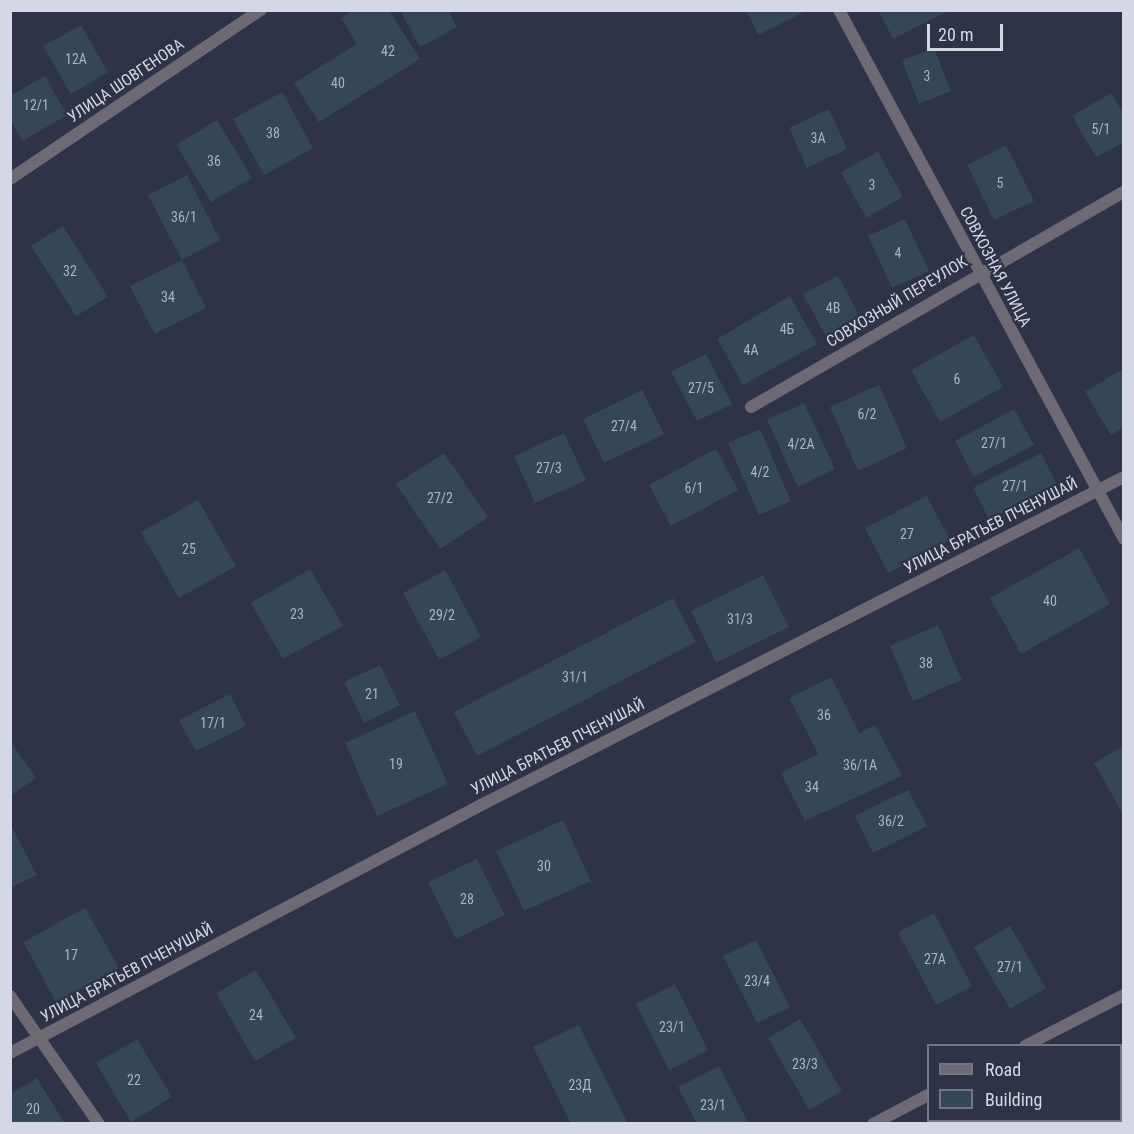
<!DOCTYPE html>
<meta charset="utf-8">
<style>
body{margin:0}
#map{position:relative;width:1134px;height:1134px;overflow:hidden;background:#2f3347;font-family:"Roboto Condensed",sans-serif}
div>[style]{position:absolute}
.building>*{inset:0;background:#354657}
.minor>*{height:12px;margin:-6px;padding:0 6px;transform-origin:6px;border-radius:6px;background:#6d6a74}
span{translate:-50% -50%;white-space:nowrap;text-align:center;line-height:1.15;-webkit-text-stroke:4.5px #2f3347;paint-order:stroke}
.number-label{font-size:14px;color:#acb3c1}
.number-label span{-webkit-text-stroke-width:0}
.street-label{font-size:16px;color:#d4d7e4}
.frame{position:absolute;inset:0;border:12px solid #d4d7e4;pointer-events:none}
.legend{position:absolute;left:927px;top:1044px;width:195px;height:78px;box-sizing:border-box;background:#2f3347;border:2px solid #717586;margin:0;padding:8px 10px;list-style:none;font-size:18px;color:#d4d7e4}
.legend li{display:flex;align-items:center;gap:12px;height:30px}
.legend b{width:30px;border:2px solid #717586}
.scale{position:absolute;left:927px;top:24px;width:76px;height:27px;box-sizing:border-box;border:3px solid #d4d7e4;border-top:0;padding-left:8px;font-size:18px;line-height:21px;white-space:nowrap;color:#d4d7e4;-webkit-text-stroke:4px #2f3347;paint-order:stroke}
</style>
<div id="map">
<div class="building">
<i style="clip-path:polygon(353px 10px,389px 10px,420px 59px,319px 122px,294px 83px,357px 44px,341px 18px)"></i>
<i style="clip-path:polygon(400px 10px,448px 10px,457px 27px,420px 47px)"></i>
<i style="clip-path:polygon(746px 10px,801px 10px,802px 13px,758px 35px)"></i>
<i style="clip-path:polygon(878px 10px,950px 10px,893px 39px)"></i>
<i style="clip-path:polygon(81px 25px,108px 72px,71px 94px,43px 46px)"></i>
<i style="clip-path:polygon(934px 48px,951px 91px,919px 104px,902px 60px)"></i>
<i style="clip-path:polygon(45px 76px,67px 115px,23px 141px,10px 120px,10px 96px)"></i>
<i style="clip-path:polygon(282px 92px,313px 148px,264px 175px,233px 119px)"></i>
<i style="clip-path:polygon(1111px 93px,1124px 114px,1124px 142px,1096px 157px,1072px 116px)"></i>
<i style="clip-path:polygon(829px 109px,847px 149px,807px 168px,789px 128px)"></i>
<i style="clip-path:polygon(217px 120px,252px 178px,211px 202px,176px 145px)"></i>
<i style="clip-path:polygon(1006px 145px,1034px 201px,994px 220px,967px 165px)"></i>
<i style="clip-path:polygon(878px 152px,903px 197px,866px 218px,841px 172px)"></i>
<i style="clip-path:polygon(187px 175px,220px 240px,182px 260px,206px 308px,155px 334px,130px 286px,182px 260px,148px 195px)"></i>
<i style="clip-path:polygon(905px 219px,929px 271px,892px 288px,868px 236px)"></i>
<i style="clip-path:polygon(63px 226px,108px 297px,76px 316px,31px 246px)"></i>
<i style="clip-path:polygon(838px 276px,862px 321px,827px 339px,803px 294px)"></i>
<i style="clip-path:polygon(790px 296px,817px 344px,743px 385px,717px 339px)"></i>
<i style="clip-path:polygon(974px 335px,1003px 387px,940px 422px,911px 370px)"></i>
<i style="clip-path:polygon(706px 354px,732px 404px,697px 421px,671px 372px)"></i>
<i style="clip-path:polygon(1124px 368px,1124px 427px,1111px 435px,1085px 392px)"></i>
<i style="clip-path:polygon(879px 385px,907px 448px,858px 471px,830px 407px)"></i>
<i style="clip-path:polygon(642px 390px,664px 434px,604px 463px,583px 419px)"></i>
<i style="clip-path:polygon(804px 403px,835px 469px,798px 487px,767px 420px)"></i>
<i style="clip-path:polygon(1014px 409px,1034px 445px,974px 477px,955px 441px)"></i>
<i style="clip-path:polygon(760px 429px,791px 501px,759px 515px,728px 443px)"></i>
<i style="clip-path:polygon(564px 433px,586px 480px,535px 503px,514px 456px)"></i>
<i style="clip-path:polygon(716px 449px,738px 490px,671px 526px,649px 485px)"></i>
<i style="clip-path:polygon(444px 453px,488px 517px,440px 549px,396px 484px)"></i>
<i style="clip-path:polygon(1041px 453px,1057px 484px,989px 519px,973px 488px)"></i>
<i style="clip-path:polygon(927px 496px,950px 540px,888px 573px,865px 528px)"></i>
<i style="clip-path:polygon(198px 500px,236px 566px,179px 598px,141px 532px)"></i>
<i style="clip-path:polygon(1079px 548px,1110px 604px,1021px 654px,990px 598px)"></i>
<i style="clip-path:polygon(310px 569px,343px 626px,283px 659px,251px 603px)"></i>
<i style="clip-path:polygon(445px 570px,481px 637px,439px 660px,403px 593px)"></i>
<i style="clip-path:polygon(763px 575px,789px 627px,716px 663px,691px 611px)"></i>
<i style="clip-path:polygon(673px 598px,696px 642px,477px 756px,454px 712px)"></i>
<i style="clip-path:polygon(938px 625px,962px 680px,913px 701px,890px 646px)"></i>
<i style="clip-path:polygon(380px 665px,400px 705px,364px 723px,344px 682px)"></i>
<i style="clip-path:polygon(831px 677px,859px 733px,875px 725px,902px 776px,805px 821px,781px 773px,818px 754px,789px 698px)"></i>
<i style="clip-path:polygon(230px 694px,246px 726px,196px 751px,179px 720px)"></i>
<i style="clip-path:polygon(415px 711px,448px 784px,377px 816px,345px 743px)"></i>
<i style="clip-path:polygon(10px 741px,36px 778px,10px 796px)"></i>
<i style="clip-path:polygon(1124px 746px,1124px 816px,1094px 763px)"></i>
<i style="clip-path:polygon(908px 790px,927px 826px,873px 853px,855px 816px)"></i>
<i style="clip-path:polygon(563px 820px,591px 881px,524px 911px,496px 851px)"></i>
<i style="clip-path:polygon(13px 829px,37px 875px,10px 888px,10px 831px)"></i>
<i style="clip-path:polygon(477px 859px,505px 915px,456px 939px,428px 882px)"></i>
<i style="clip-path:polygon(85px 908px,119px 968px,56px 1002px,23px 942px)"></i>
<i style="clip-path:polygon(934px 913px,972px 986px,936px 1005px,898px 932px)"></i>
<i style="clip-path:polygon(1010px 926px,1046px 988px,1010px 1009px,974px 947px)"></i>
<i style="clip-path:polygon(756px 940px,790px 1007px,757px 1023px,723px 956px)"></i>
<i style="clip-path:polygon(256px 970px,296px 1038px,255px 1061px,216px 993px)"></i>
<i style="clip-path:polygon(675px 984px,708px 1050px,669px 1070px,636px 1004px)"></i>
<i style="clip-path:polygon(800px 1019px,842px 1091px,809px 1110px,768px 1038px)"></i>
<i style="clip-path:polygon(579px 1025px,628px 1124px,571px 1124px,533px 1047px)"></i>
<i style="clip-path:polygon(137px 1039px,172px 1097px,131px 1122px,96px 1063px)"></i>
<i style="clip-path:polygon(1124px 1045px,1124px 1098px,1120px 1093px)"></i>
<i style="clip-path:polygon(719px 1066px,749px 1124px,697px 1124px,678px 1087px)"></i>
<i style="clip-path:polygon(37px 1078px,65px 1124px,10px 1124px,10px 1094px)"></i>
<i style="clip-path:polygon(991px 1120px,1019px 1120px,1021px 1124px,987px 1124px)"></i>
<i style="clip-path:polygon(1058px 1120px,1100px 1120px,1102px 1124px,1060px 1124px)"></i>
</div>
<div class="minor">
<i style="left:839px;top:10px;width:601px;rotate:61.69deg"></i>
<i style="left:10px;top:179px;width:303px;rotate:-34deg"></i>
<i style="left:751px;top:407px;width:431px;rotate:-30deg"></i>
<i style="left:10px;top:996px;width:156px;rotate:55.2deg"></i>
<i style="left:1025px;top:1046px;width:111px;rotate:-27.3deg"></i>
<i style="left:10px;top:1053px;width:537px;rotate:-27.76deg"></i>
<i style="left:485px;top:803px;width:717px;rotate:-27.03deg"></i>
<i style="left:873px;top:1124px;width:62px;rotate:-27.8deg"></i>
</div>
<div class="number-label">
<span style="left:388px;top:51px">42</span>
<span style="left:76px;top:59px">12А</span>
<span style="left:927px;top:76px">3</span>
<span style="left:338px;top:83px">40</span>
<span style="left:36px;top:105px">12/1</span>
<span style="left:1101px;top:129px">5/1</span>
<span style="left:273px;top:133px">38</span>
<span style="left:818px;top:138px">3А</span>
<span style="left:214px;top:161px">36</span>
<span style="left:1000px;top:183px">5</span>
<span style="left:872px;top:185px">3</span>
<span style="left:184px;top:217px">36/1</span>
<span style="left:898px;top:253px">4</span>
<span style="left:70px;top:271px">32</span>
<span style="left:168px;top:297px">34</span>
<span style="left:833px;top:308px">4В</span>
<span style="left:787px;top:329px">4Б</span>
<span style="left:751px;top:350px">4А</span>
<span style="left:957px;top:379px">6</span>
<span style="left:701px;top:388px">27/5</span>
<span style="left:867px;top:414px">6/2</span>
<span style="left:624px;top:426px">27/4</span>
<span style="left:994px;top:443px">27/1</span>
<span style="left:801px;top:444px">4/2А</span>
<span style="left:549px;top:468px">27/3</span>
<span style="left:760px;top:472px">4/2</span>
<span style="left:1015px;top:486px">27/1</span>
<span style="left:694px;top:488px">6/1</span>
<span style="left:440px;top:498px">27/2</span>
<span style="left:907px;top:534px">27</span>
<span style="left:189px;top:549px">25</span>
<span style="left:1050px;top:601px">40</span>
<span style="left:297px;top:614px">23</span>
<span style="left:442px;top:615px">29/2</span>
<span style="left:740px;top:619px">31/3</span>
<span style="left:926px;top:663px">38</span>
<span style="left:575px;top:677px">31/1</span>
<span style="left:372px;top:694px">21</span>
<span style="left:824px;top:715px">36</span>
<span style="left:213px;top:723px">17/1</span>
<span style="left:396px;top:764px">19</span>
<span style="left:860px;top:765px">36/1А</span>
<span style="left:812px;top:787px">34</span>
<span style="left:891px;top:821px">36/2</span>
<span style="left:544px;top:866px">30</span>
<span style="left:467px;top:899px">28</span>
<span style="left:71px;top:955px">17</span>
<span style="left:935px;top:959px">27А</span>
<span style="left:1010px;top:967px">27/1</span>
<span style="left:757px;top:981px">23/4</span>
<span style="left:256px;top:1015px">24</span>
<span style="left:672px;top:1027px">23/1</span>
<span style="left:805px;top:1064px">23/3</span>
<span style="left:134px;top:1080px">22</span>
<span style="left:580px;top:1085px">23Д</span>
<span style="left:713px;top:1105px">23/1</span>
<span style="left:33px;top:1109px">20</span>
</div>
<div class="street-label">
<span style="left:126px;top:81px;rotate:-34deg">УЛИЦА ШОВГЕНОВА</span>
<span style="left:995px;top:267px;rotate:62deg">СОВХОЗНАЯ УЛИЦА</span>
<span style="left:897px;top:302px;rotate:-31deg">СОВХОЗНЫЙ ПЕРЕУЛОК</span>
<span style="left:991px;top:526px;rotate:-27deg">УЛИЦА БРАТЬЕВ ПЧЕНУШАЙ</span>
<span style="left:558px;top:747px;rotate:-27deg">УЛИЦА БРАТЬЕВ ПЧЕНУШАЙ</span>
<span style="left:127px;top:973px;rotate:-28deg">УЛИЦА БРАТЬЕВ ПЧЕНУШАЙ</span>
</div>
<div class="frame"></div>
<ul class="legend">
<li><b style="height:8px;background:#6d6a74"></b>Road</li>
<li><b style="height:16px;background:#354657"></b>Building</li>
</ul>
<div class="scale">20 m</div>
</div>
